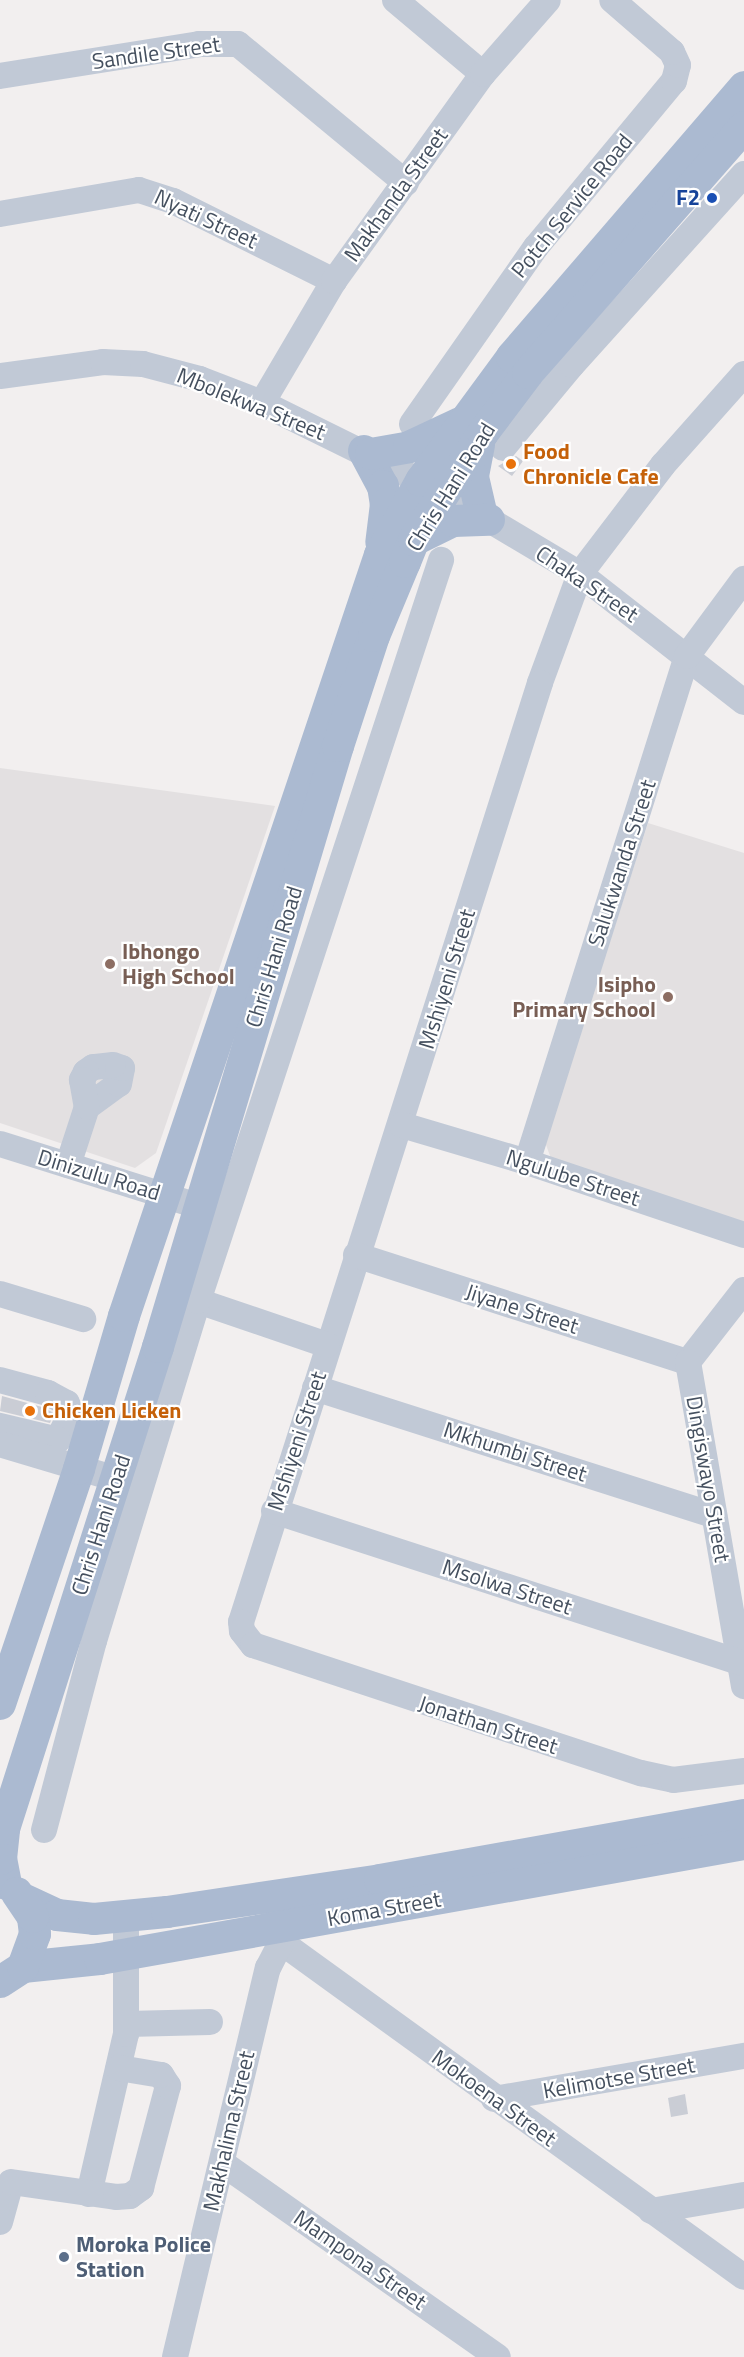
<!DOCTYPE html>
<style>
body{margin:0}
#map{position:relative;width:744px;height:2357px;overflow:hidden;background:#f2efef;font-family:"Titillium Web",sans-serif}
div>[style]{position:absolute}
.education>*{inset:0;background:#e3e0e1}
.building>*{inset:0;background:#cacdd5}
.minor>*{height:26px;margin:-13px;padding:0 13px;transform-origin:13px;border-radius:13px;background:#c1c9d6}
.major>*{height:32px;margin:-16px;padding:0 16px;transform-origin:16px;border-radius:16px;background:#abbad1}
.dots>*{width:16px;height:16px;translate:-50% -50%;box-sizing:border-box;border:3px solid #fff;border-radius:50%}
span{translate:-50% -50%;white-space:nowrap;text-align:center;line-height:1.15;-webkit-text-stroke:4.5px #fff;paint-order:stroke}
.street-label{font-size:22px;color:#45505f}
.transit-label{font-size:22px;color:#164399;font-weight:700}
.right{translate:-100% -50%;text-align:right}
.food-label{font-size:22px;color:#c56008;font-weight:700}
.left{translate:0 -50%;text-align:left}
.education-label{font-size:22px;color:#785e54;font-weight:700}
.service-label{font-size:22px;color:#4e5e75;font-weight:700}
</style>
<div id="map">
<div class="education">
<i style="clip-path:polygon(0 768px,275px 806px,156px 1153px,135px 1168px,0 1123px)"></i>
<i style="clip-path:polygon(648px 823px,744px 853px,744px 1226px,553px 1164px,545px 1142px)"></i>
</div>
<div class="building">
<i style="clip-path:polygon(516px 456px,523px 461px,512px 476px,498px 466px)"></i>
<i style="clip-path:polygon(2px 1396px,42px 1407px,54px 1413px,50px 1423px,0 1411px)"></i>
<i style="clip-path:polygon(685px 2094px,688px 2114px,671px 2117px,668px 2098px)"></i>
</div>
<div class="minor">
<i style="left:395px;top:0;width:115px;rotate:40.1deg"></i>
<i style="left:0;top:76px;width:202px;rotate:-9.1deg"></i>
<i style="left:199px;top:44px;width:39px"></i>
<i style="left:238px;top:44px;width:218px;rotate:39.6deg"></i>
<i style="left:0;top:214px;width:141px;rotate:-9.8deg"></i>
<i style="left:139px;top:190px;width:36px;rotate:18deg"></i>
<i style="left:173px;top:201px;width:180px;rotate:26.4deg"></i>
<i style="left:744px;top:374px;width:122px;rotate:131.7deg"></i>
<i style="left:663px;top:465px;width:137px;rotate:127.3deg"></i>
<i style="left:580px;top:574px;width:116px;rotate:110.2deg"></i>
<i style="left:540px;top:683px;width:985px;rotate:107.66deg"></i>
<i style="left:241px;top:1622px;width:9px;rotate:84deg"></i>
<i style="left:242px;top:1631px;width:18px;rotate:52deg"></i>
<i style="left:253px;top:1645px;width:409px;rotate:18.3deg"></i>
<i style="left:641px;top:1773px;width:33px;rotate:12deg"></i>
<i style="left:673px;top:1780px;width:72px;rotate:-7.2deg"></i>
<i style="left:0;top:376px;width:104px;rotate:-7.7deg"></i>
<i style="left:103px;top:362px;width:40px;rotate:2.9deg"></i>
<i style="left:143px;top:364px;width:59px;rotate:14.7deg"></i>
<i style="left:200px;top:379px;width:66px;rotate:21.2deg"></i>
<i style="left:262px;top:403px;width:203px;rotate:26.3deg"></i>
<i style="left:444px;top:493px;width:158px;rotate:30.8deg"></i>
<i style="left:580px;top:574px;width:208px;rotate:38deg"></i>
<i style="left:262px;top:403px;width:142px;rotate:-59.5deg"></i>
<i style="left:334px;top:281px;width:255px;rotate:-54.3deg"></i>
<i style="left:483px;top:74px;width:98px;rotate:-48.7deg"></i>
<i style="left:412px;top:424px;width:216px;rotate:-55deg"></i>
<i style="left:536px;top:247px;width:216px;rotate:-50.3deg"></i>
<i style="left:674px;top:81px;width:16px;rotate:-76deg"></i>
<i style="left:678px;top:65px;width:14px;rotate:-115deg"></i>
<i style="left:672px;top:52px;width:79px;rotate:-139.1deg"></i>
<i style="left:503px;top:448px;width:108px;rotate:-50.3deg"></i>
<i style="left:572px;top:365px;width:257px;rotate:-48deg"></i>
<i style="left:402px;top:1125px;width:130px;rotate:16.5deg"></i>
<i style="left:527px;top:1162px;width:229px;rotate:18.6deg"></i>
<i style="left:0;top:1144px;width:207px;rotate:17.4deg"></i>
<i style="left:527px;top:1162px;width:531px;rotate:-72.45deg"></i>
<i style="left:687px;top:656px;width:96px;rotate:-53.5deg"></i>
<i style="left:68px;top:1165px;width:61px;rotate:-71.9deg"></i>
<i style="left:87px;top:1107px;width:39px;rotate:-36deg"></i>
<i style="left:119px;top:1084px;width:16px;rotate:-79deg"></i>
<i style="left:122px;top:1068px;width:9px;rotate:-162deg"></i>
<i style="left:113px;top:1065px;width:20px;rotate:174deg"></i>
<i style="left:93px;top:1067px;width:9px;rotate:144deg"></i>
<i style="left:86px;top:1072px;width:9px;rotate:117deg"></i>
<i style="left:82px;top:1080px;width:27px;rotate:80deg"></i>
<i style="left:356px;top:1255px;width:349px;rotate:17.9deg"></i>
<i style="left:744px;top:1290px;width:91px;rotate:127.9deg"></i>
<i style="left:688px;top:1362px;width:329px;rotate:80.2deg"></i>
<i style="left:0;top:1294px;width:87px;rotate:16.8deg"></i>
<i style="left:198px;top:1301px;width:136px;rotate:18.8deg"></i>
<i style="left:0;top:1380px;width:50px;rotate:15.2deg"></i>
<i style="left:48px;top:1393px;width:21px;rotate:28deg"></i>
<i style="left:67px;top:1403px;width:11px;rotate:68deg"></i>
<i style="left:71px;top:1413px;width:30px;rotate:116deg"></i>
<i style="left:58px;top:1440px;width:60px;rotate:-166.4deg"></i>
<i style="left:315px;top:1388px;width:419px;rotate:17.7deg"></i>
<i style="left:3px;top:1445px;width:118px;rotate:16.7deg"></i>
<i style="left:274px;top:1511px;width:489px;rotate:18deg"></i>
<i style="left:44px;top:1830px;width:196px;rotate:-75.2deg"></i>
<i style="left:94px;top:1641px;width:356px;rotate:-73deg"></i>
<i style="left:198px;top:1301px;width:780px;rotate:-71.84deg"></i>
<i style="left:275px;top:1910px;width:33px;rotate:79deg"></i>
<i style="left:281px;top:1942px;width:571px;rotate:35.89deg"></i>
<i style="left:127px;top:2024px;width:83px;rotate:-1.4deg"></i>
<i style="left:494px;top:2099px;width:254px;rotate:-9.8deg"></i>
<i style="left:222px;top:2163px;width:337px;rotate:35.1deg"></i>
<i style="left:89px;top:2194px;width:164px;rotate:-77deg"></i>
<i style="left:126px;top:2034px;width:118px;rotate:-90deg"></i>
<i style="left:651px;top:2211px;width:94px;rotate:-9.8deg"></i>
<i style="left:0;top:2222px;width:41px;rotate:-74.6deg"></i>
<i style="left:11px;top:2182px;width:106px;rotate:8.1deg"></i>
<i style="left:116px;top:2197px;width:14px;rotate:-4deg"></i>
<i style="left:130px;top:2196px;width:14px;rotate:-36deg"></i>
<i style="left:141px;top:2188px;width:106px;rotate:-75.2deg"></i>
<i style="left:168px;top:2086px;width:13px;rotate:-122deg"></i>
<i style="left:161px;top:2075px;width:43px;rotate:-170.5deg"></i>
<i style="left:175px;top:2357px;width:400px;rotate:-76.6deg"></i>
<i style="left:268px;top:1968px;width:29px;rotate:-63deg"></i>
</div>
<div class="major">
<i style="left:479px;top:445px;width:33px;rotate:101deg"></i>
<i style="left:473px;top:477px;width:40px;rotate:77deg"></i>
<i style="left:364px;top:451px;width:40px;rotate:62deg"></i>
<i style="left:383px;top:486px;width:18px;rotate:81deg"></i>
<i style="left:386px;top:504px;width:38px;rotate:97deg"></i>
<i style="left:371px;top:454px;width:39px;rotate:-10deg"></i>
<i style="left:409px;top:447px;width:56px;rotate:-25.2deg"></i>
<i style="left:414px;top:540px;width:43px;rotate:-26deg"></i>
<i style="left:453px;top:521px;width:36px;rotate:-2deg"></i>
<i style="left:0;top:1704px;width:248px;rotate:-71.4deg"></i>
<i style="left:79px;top:1469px;width:159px;rotate:-73.6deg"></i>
<i style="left:124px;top:1316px;width:803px;rotate:-71.41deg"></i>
<i style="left:380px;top:555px;width:85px;rotate:-61deg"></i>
<i style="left:421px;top:481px;width:154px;rotate:-53.7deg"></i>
<i style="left:512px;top:357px;width:356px;rotate:-49.3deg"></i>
<i style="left:6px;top:1884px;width:25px;rotate:-101deg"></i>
<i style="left:1px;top:1859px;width:30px;rotate:-84deg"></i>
<i style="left:4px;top:1829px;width:506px;rotate:-72.28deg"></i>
<i style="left:158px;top:1347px;width:627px;rotate:-73.33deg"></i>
<i style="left:338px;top:746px;width:116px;rotate:-71.9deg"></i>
<i style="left:374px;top:636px;width:80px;rotate:-67.3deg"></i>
<i style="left:405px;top:562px;width:24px;rotate:-68deg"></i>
<i style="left:414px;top:540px;width:127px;rotate:-57.2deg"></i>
<i style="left:483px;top:433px;width:75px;rotate:-53.1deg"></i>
<i style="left:528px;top:373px;width:327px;rotate:-48.7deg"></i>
<i style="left:25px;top:1900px;width:35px;rotate:25deg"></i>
<i style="left:57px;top:1915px;width:37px;rotate:6deg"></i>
<i style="left:94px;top:1919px;width:73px;rotate:-5.5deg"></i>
<i style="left:167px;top:1912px;width:215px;rotate:-8.5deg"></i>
<i style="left:380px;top:1880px;width:370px;rotate:-10.1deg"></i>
<i style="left:23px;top:1967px;width:77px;rotate:-5.9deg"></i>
<i style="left:100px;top:1959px;width:654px;rotate:-10.12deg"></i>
<i style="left:0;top:1982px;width:27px;rotate:-33deg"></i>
<i style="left:23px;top:1967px;width:35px;rotate:-70deg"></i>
<i style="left:35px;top:1934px;width:17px;rotate:-97deg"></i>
<i style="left:33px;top:1917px;width:29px;rotate:-124deg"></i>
</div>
<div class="dots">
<i style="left:712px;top:198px;background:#1a4fb4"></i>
<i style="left:511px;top:464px;background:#e8710a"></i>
<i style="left:110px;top:964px;background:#8d6e63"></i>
<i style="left:668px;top:997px;background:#8d6e63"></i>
<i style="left:30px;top:1411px;background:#e8710a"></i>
<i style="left:64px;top:2257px;background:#5c6f8a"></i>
</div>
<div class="street-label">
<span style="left:156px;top:53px;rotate:-8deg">Sandile Street</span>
<span style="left:396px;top:195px;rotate:-54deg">Makhanda Street</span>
<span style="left:572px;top:206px;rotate:-51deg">Potch Service Road</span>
<span style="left:206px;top:219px;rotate:25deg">Nyati Street</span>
<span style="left:251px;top:404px;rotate:22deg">Mbolekwa Street</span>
<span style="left:451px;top:487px;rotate:-58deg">Chris Hani Road</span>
<span style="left:587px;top:584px;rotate:34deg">Chaka Street</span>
<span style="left:622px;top:863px;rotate:-72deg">Salukwanda Street</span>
<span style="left:274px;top:957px;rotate:-73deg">Chris Hani Road</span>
<span style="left:447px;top:979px;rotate:-73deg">Mshiyeni Street</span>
<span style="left:99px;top:1175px;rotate:17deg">Dinizulu Road</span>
<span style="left:573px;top:1178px;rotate:18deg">Ngulube Street</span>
<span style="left:522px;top:1309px;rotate:18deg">Jiyane Street</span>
<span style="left:297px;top:1441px;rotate:-72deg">Mshiyeni Street</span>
<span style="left:515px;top:1452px;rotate:18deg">Mkhumbi Street</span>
<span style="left:708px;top:1479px;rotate:80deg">Dingiswayo Street</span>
<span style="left:101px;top:1525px;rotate:-72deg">Chris Hani Road</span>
<span style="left:507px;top:1587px;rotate:18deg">Msolwa Street</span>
<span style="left:488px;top:1725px;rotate:18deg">Jonathan Street</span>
<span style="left:384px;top:1909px;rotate:-10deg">Koma Street</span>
<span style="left:619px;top:2078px;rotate:-10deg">Kelimotse Street</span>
<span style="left:494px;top:2098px;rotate:36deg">Mokoena Street</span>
<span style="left:229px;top:2131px;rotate:-77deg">Makhalima Street</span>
<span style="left:360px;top:2260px;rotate:35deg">Mampona Street</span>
</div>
<div class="transit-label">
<span class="right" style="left:700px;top:198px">F2</span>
</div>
<div class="food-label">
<span class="left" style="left:523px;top:464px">Food<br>Chronicle Cafe</span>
<span class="left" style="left:42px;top:1411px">Chicken Licken</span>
</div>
<div class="education-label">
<span class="left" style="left:122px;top:964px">Ibhongo<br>High School</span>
<span class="right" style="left:656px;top:997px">Isipho<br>Primary School</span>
</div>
<div class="service-label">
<span class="left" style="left:76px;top:2257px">Moroka Police<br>Station</span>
</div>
</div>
